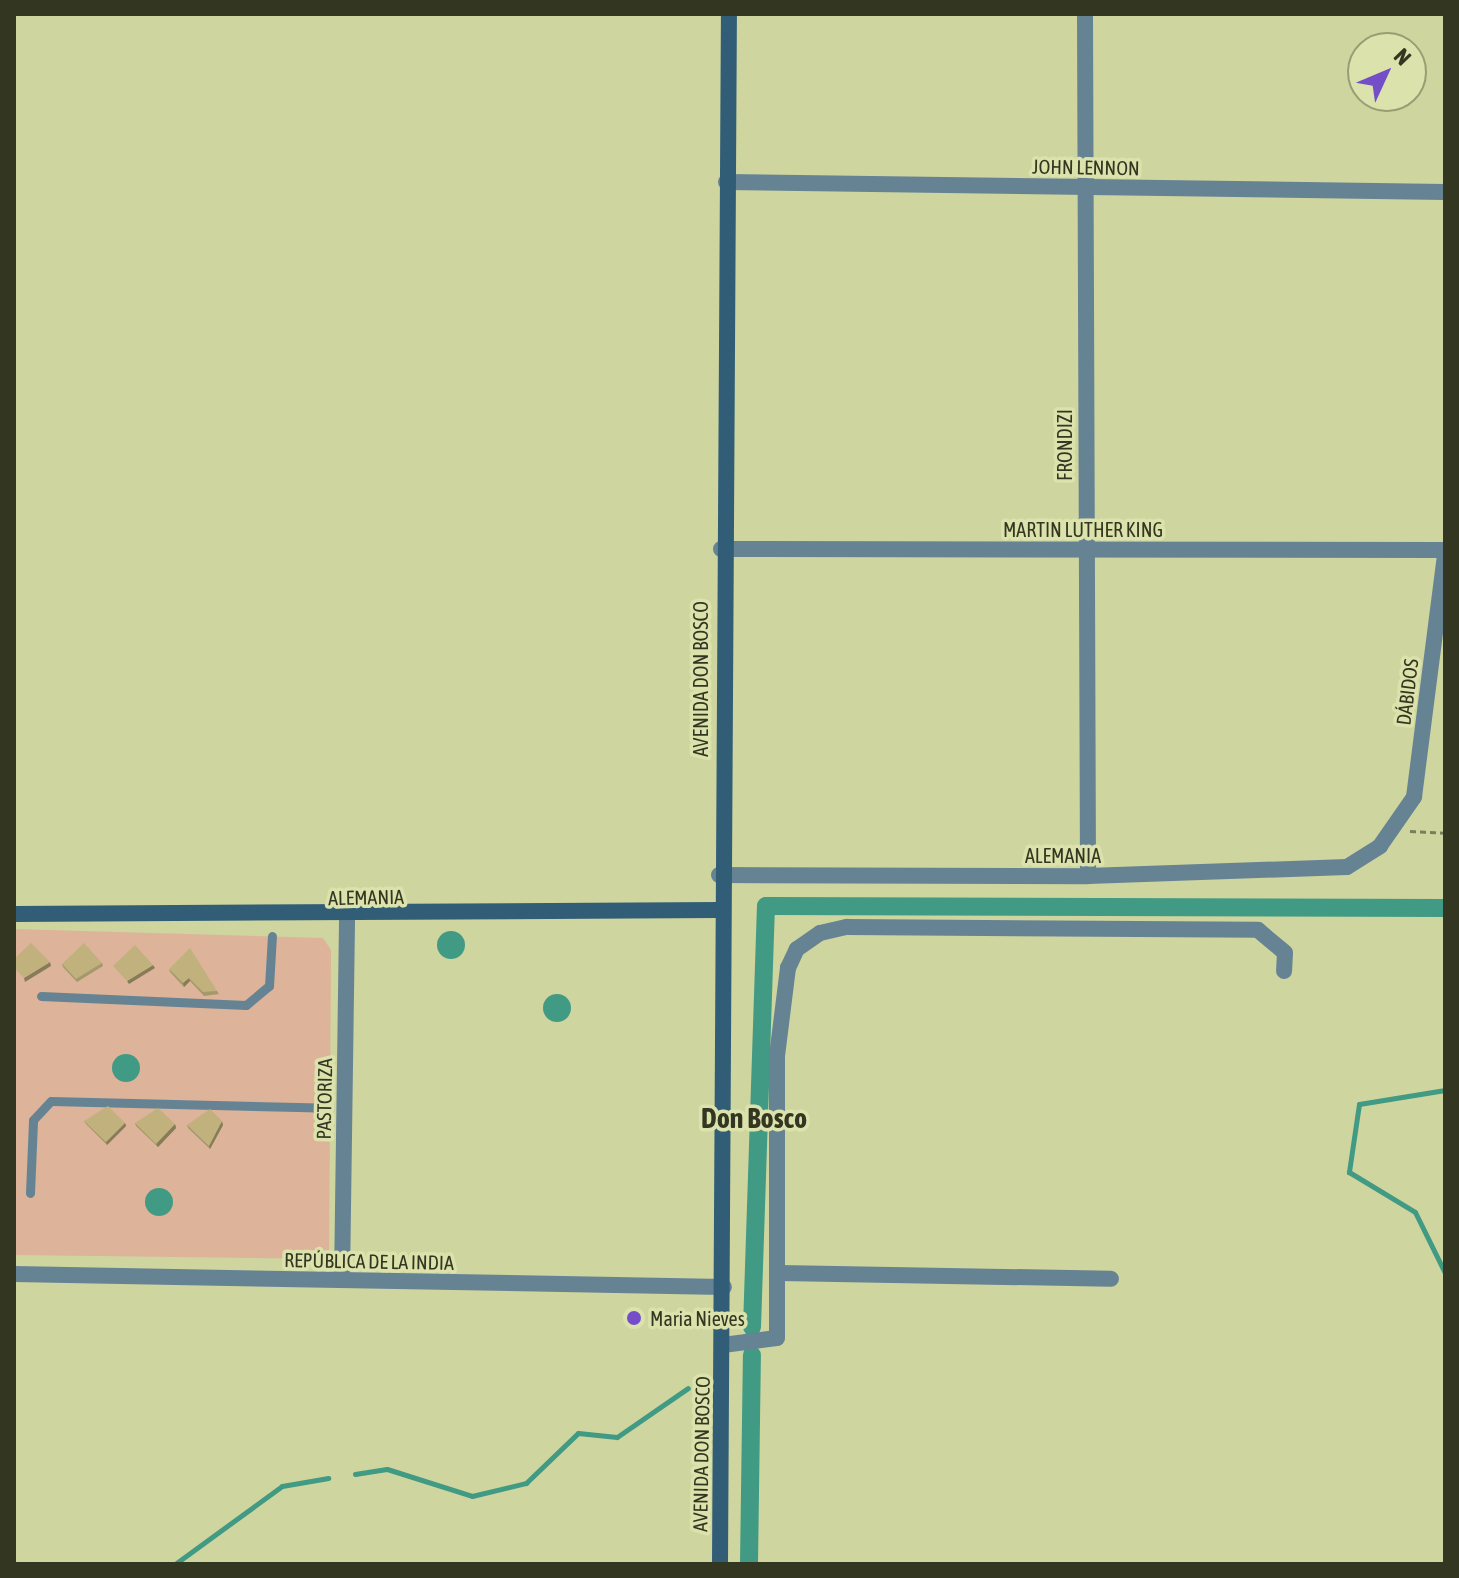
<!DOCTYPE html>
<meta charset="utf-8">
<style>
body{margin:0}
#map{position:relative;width:1459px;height:1578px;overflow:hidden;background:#cfd59f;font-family:"Asap Condensed",sans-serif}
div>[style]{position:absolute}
.green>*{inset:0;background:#ddb39a}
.water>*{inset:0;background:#419a83}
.round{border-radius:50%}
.stream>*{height:5px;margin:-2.5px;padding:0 2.5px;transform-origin:2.5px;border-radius:2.5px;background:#419a83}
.canal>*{height:18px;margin:-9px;padding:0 9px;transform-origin:9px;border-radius:9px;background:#419a83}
.path>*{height:3px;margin-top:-1.5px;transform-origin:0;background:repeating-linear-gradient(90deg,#7a7f5a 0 6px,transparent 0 10px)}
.lane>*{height:9px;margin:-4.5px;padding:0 4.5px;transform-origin:4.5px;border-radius:4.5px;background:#668394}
.street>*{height:16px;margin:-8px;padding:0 8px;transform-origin:8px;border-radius:8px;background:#668394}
.secondary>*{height:16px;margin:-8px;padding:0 8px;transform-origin:8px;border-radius:8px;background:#315e76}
.wall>*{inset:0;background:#a5986c}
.shaded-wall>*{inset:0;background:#867c58}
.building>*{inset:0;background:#c0b17d}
.dots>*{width:22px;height:22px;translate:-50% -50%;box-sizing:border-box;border:4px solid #dce2ac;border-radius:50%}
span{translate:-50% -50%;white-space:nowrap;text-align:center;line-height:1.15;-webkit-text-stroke:7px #dce2ac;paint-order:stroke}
.street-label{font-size:20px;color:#333620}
.poi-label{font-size:20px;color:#333620}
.left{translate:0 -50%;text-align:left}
.district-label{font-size:28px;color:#333620;font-weight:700}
.frame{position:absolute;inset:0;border:16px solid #333620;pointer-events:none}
.north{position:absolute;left:1347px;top:32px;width:80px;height:80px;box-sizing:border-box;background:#dce2ac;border:2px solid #989d74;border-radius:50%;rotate:46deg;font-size:22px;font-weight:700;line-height:32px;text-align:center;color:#333620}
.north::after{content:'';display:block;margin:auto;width:28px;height:36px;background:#734ec8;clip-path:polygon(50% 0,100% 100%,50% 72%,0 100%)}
</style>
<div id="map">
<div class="green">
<i style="clip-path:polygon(14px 929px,323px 938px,331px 950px,329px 1259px,14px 1255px)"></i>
</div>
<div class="water">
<i class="round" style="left:437px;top:931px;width:28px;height:28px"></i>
<i class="round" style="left:543px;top:994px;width:28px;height:28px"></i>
<i class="round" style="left:112px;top:1054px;width:28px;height:28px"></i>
<i class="round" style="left:145px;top:1188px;width:28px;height:28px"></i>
</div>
<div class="stream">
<i style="left:1445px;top:1090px;width:87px;rotate:170.8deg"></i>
<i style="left:1359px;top:1104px;width:69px;rotate:98.4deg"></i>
<i style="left:1349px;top:1172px;width:77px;rotate:31.2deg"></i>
<i style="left:1415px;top:1212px;width:68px;rotate:63.8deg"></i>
<i style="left:355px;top:1474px;width:32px;rotate:-9deg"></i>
<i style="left:387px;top:1469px;width:89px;rotate:17.6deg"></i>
<i style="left:472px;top:1496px;width:56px;rotate:-13.5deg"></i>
<i style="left:526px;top:1483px;width:72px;rotate:-43.9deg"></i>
<i style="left:578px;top:1433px;width:39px;rotate:6deg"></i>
<i style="left:617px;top:1437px;width:86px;rotate:-34.6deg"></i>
<i style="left:175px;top:1564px;width:132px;rotate:-36.1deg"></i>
<i style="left:282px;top:1486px;width:47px;rotate:-9.9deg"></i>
</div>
<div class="canal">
<i style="left:752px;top:1327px;width:421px;rotate:-88.1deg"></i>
<i style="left:766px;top:906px;width:679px;rotate:0.17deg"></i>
<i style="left:749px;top:1564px;width:209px;rotate:-89.2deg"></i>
</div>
<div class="path">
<i style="left:1410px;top:831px;width:35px;rotate:3deg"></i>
</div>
<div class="lane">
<i style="left:41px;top:996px;width:205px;rotate:2.5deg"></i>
<i style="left:246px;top:1005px;width:30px;rotate:-40deg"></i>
<i style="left:269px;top:986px;width:50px;rotate:-86.6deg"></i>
<i style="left:30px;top:1193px;width:73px;rotate:-87.6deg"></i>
<i style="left:33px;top:1120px;width:26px;rotate:-47deg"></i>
<i style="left:51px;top:1101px;width:279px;rotate:1.4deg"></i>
</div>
<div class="street">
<i style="left:1085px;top:14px;width:862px;rotate:89.8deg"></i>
<i style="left:726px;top:182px;width:719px;rotate:0.8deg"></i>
<i style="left:721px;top:549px;width:724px;rotate:0.08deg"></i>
<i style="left:719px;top:875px;width:369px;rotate:0.2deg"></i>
<i style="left:1088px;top:876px;width:259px;rotate:-2deg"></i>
<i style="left:1347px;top:867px;width:39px;rotate:-32deg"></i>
<i style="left:1380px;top:846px;width:60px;rotate:-55.2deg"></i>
<i style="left:1414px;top:797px;width:245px;rotate:-82.7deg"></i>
<i style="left:780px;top:1273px;width:331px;rotate:1deg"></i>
<i style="left:14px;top:1274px;width:710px;rotate:1.05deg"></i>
<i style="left:342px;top:1280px;width:362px;rotate:-89.2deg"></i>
<i style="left:723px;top:1345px;width:54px;rotate:-7.4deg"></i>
<i style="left:777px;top:1338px;width:282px;rotate:-90deg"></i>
<i style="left:777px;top:1056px;width:89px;rotate:-82.9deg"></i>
<i style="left:788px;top:968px;width:21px;rotate:-65deg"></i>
<i style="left:797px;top:949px;width:28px;rotate:-35deg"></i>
<i style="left:820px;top:933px;width:28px;rotate:-13deg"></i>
<i style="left:847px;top:927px;width:411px;rotate:0.4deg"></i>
<i style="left:1258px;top:930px;width:35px;rotate:40deg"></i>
<i style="left:1285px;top:953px;width:18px;rotate:93deg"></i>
</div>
<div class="secondary">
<i style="left:14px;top:914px;width:705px;rotate:-0.33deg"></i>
<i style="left:720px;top:1564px;width:1550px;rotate:-89.67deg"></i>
</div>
<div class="wall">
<i style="clip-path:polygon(102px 963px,103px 966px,77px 982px,63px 967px,62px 964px)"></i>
<i style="clip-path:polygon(169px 969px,217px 991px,219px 994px,204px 996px,190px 981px,184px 987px,170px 972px)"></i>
<i style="clip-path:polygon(84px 1121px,125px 1123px,126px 1126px,107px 1145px,86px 1124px)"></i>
<i style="clip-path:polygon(135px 1123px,175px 1124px,176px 1128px,158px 1147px,136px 1126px)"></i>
<i style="clip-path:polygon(187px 1125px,223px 1125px,210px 1149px,188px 1128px)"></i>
</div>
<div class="shaded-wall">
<i style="clip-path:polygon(50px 962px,51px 966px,25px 982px,24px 978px)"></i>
<i style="clip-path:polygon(153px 965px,155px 968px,129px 984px,127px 981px)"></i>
<i style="clip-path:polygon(189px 978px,190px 981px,184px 987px,183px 983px)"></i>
<i style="clip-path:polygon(222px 1121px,223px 1125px,210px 1149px,209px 1146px)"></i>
<i style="clip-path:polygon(125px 1123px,126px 1126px,107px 1145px,106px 1142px)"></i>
<i style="clip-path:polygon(175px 1124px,176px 1128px,158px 1147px,156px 1144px)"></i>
</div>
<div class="building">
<i style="clip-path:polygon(31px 943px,50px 962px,24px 978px,14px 968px,14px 959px)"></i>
<i style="clip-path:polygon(84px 943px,102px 963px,76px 979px,62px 964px)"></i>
<i style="clip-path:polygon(135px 945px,153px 965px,127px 981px,113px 966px)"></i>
<i style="clip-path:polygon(190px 948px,217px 991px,203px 992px,189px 978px,183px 983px,169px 969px)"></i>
<i style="clip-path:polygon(108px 1106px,125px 1123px,106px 1142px,84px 1121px)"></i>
<i style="clip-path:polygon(158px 1108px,175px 1124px,156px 1144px,135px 1123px)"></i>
<i style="clip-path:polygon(210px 1109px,222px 1121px,209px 1146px,187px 1125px)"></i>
</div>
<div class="dots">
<i style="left:634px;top:1318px;background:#734ec8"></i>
</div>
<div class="street-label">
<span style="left:1086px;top:167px;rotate:1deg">JOHN LENNON</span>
<span style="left:1064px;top:445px;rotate:-90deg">FRONDIZI</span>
<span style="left:1083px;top:529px">MARTIN LUTHER KING</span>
<span style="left:700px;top:679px;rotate:-90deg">AVENIDA DON BOSCO</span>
<span style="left:1407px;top:692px;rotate:-83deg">DÁBIDOS</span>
<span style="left:1063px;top:855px">ALEMANIA</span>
<span style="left:366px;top:897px;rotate:-1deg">ALEMANIA</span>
<span style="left:324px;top:1099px;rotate:-89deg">PASTORIZA</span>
<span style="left:369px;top:1261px;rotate:1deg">REPÚBLICA DE LA INDIA</span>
<span style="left:701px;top:1454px;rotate:-89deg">AVENIDA DON BOSCO</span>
</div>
<div class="poi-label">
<span class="left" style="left:650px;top:1318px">Maria Nieves</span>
</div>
<div class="district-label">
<span style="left:754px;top:1118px">Don Bosco</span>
</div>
<div class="frame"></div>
<div class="north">N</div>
</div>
